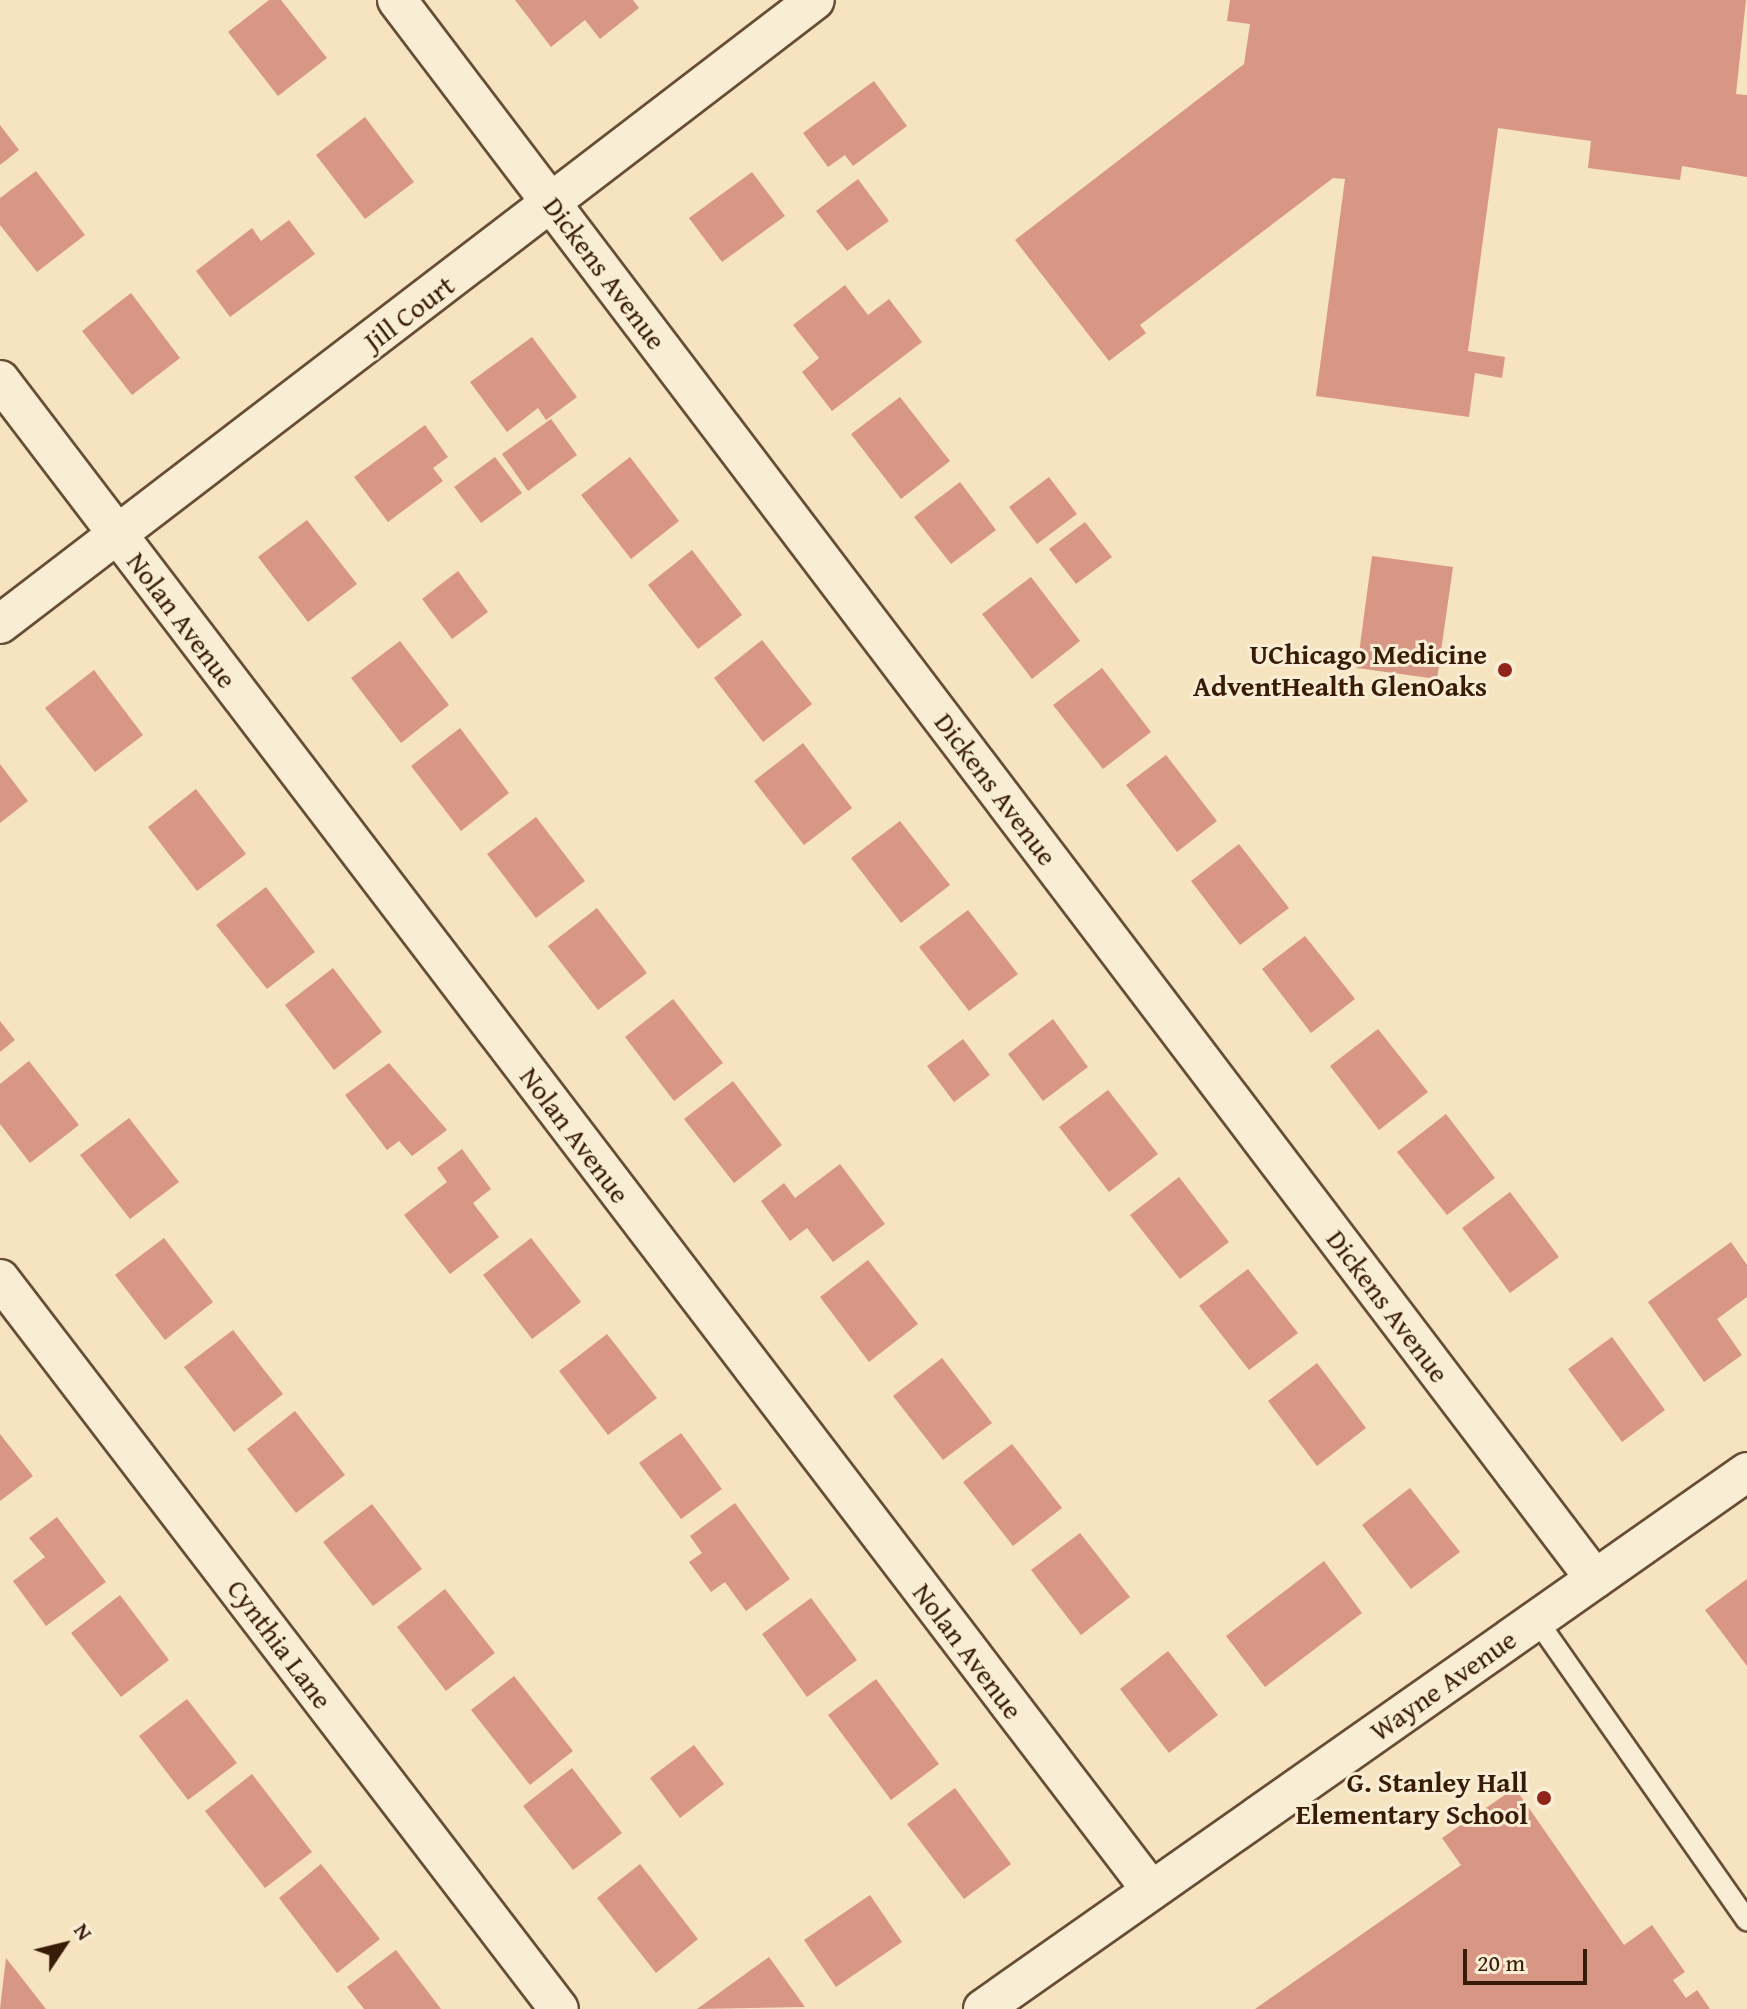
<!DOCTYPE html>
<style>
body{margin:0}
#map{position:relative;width:1747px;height:2009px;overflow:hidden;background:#f6e3bf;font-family:"Gentium Book Plus",serif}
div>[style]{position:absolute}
.building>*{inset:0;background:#d89784}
.roads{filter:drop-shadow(2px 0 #684d36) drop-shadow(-2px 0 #684d36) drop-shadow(0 2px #684d36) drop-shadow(0 -2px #684d36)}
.lane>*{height:20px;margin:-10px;padding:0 10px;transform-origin:10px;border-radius:10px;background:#f9edd5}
.street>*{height:38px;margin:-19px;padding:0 19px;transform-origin:19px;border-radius:19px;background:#f9edd5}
.dots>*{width:22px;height:22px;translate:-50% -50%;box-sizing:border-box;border:4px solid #f9edd5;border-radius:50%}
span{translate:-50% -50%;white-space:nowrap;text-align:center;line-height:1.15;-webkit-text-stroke:6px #f9edd5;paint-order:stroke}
.street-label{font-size:28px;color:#381b08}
.poi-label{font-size:28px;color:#381b08;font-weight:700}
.right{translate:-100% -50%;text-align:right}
.north{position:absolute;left:24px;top:1905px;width:80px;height:80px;-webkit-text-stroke:6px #f9edd5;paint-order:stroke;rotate:55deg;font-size:22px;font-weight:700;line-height:32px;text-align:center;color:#381b08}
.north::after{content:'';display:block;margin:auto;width:28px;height:36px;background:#381b08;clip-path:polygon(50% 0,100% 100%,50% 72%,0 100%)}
.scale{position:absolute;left:1463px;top:1949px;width:124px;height:36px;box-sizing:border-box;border:4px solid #381b08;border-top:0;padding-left:10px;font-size:24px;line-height:28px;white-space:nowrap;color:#381b08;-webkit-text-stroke:6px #f9edd5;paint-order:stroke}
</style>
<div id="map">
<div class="building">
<i style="clip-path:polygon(269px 0,281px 0,327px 58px,278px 96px,228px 32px)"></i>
<i style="clip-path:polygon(515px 0,633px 0,639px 8px,600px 39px,585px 20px,551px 47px)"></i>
<i style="clip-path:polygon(1230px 0,1746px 0,1736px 94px,1747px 95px,1747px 177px,1682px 166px,1680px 180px,1588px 168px,1591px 141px,1498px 128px,1468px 351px,1505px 357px,1502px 378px,1475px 373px,1469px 417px,1316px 396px,1345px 179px,1333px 178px,1140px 325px,1146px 333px,1109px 361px,1015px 240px,1244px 64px,1250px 24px,1227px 21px)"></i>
<i style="clip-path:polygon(874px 81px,907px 126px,853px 166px,845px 155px,828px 167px,803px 133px)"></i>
<i style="clip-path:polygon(365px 117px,414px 182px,365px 219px,316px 155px)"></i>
<i style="clip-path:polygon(0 125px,19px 150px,0 165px)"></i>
<i style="clip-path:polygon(36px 171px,85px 235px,37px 272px,0 225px,0 198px)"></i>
<i style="clip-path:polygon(752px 172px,785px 216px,722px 262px,689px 218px)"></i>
<i style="clip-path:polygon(858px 179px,889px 221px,847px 251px,816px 211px)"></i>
<i style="clip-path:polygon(289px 220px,315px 254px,230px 317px,196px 271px,252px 228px,261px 241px)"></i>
<i style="clip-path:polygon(845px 285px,868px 315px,889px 299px,922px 342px,832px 411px,802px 372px,819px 358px,793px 325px)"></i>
<i style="clip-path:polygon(131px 293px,180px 358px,132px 395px,82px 331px)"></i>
<i style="clip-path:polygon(532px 337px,577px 397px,546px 420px,538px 408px,507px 432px,470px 382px)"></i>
<i style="clip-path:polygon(900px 397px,950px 461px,901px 499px,851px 434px)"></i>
<i style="clip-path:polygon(551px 419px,577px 455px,528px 491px,502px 454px)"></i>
<i style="clip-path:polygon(425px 425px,448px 457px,433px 468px,443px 481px,388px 522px,354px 477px)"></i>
<i style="clip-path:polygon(495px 457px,522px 493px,481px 523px,454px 487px)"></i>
<i style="clip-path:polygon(630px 457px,679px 521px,631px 559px,581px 495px)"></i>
<i style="clip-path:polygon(1049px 477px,1077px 514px,1037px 544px,1009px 507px)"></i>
<i style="clip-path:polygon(960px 482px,996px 530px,951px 564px,914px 517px)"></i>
<i style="clip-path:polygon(307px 520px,357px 584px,308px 622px,258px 557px)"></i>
<i style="clip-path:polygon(1085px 522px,1112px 557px,1076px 584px,1049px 549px)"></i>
<i style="clip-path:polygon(692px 550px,742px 615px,698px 649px,648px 585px)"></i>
<i style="clip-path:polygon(1372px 556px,1453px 567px,1437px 679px,1357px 668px)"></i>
<i style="clip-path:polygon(458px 571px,488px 612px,452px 639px,422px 599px)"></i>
<i style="clip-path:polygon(1031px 577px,1080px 641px,1032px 679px,982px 614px)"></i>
<i style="clip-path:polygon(762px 640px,812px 704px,763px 742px,714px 678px)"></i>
<i style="clip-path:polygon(400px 641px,449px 705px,401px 743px,351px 678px)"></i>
<i style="clip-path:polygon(1102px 668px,1151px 732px,1103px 769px,1053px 705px)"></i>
<i style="clip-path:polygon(94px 670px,143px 735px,95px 772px,45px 708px)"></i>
<i style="clip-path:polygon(460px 728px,509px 793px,461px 831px,411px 766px)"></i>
<i style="clip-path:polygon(803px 743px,852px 808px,804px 845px,754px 781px)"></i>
<i style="clip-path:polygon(1166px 755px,1217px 821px,1177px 852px,1126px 785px)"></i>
<i style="clip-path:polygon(0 764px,28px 801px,0 823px)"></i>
<i style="clip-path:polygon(196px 789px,246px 854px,197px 891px,148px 827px)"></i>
<i style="clip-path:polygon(536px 817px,585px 881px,536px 918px,487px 854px)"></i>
<i style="clip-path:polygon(900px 821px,950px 885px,901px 923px,851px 858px)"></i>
<i style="clip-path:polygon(1239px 844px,1289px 908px,1240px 945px,1191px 881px)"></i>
<i style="clip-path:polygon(266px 887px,315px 952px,267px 989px,216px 925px)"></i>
<i style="clip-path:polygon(597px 908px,647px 973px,598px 1010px,548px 946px)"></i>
<i style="clip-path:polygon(968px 910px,1018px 974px,969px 1011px,919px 947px)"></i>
<i style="clip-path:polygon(1305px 936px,1355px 999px,1311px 1033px,1262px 969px)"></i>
<i style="clip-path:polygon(333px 968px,382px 1032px,334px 1070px,285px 1005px)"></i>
<i style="clip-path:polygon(673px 999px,723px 1063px,674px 1101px,625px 1037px)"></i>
<i style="clip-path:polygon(1053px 1019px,1088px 1067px,1043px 1101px,1008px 1054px)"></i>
<i style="clip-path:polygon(0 1021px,15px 1040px,0 1052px)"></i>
<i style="clip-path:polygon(1378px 1029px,1428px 1092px,1379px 1130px,1330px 1066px)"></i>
<i style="clip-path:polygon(963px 1039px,990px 1075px,954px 1102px,927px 1066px)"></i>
<i style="clip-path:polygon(29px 1061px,79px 1125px,30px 1163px,0 1124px,0 1084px)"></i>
<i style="clip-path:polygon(389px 1063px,447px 1130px,412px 1156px,399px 1141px,387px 1150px,345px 1095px)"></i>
<i style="clip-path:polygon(733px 1081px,782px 1145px,734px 1183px,684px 1119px)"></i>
<i style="clip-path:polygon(1108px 1090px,1158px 1154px,1109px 1192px,1059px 1127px)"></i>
<i style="clip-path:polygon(1446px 1114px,1495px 1178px,1447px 1215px,1397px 1152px)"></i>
<i style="clip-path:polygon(129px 1118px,179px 1182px,130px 1219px,80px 1155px)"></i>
<i style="clip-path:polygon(462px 1149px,491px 1189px,473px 1203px,499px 1237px,450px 1274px,404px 1215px,447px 1182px,437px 1168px)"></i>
<i style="clip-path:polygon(840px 1164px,885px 1224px,833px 1262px,807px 1228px,790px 1241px,761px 1201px,784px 1183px,795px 1198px)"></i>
<i style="clip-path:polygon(1179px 1177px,1229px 1242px,1180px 1279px,1130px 1215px)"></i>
<i style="clip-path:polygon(1510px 1192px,1559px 1257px,1510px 1293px,1462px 1228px)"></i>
<i style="clip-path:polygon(164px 1238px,213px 1302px,165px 1340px,115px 1275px)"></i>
<i style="clip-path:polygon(531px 1238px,581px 1302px,532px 1339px,483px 1275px)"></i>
<i style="clip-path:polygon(1731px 1242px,1747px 1265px,1747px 1297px,1717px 1319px,1742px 1355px,1704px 1382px,1648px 1302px)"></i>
<i style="clip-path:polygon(868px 1260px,918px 1324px,869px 1362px,820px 1297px)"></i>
<i style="clip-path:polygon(1248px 1269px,1298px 1333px,1249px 1370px,1199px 1306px)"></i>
<i style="clip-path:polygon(233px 1330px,283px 1394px,234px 1432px,184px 1367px)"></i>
<i style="clip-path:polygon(607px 1334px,657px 1398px,608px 1435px,559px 1371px)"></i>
<i style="clip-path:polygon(1612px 1337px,1665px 1410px,1622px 1442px,1568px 1369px)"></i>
<i style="clip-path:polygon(942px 1358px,992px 1423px,943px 1460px,893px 1396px)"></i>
<i style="clip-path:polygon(1317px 1363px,1366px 1428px,1317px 1466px,1268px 1401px)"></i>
<i style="clip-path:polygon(295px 1411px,345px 1475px,296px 1513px,247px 1449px)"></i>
<i style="clip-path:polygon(681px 1433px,722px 1489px,681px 1519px,639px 1463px)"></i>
<i style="clip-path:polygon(0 1434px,33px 1476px,0 1501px)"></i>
<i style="clip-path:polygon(1012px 1444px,1062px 1508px,1013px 1546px,963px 1482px)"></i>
<i style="clip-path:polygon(1410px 1488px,1460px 1552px,1411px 1589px,1362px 1525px)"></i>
<i style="clip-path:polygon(735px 1503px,790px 1579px,746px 1611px,725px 1582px,711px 1592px,689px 1562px,702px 1553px,690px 1536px)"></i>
<i style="clip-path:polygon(372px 1504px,422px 1569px,373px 1606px,323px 1542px)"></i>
<i style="clip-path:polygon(57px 1517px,106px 1582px,46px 1626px,13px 1581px,45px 1557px,29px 1538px)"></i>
<i style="clip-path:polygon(1080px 1533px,1130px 1597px,1081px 1635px,1031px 1570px)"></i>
<i style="clip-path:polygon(1324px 1561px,1362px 1613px,1265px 1687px,1226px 1636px)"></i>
<i style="clip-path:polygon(1747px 1579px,1747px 1666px,1705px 1610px)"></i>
<i style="clip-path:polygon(445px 1589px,495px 1653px,446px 1691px,397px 1627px)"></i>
<i style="clip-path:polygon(120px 1595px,169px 1660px,121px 1697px,71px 1633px)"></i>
<i style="clip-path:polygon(811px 1598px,857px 1660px,807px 1697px,762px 1634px)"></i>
<i style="clip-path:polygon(1168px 1651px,1218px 1715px,1169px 1753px,1120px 1689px)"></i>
<i style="clip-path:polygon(514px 1676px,573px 1751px,530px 1785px,471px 1710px)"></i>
<i style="clip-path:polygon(876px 1679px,939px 1764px,891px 1800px,828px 1715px)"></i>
<i style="clip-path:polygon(187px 1699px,237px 1763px,188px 1800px,139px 1736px)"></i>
<i style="clip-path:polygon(694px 1745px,724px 1784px,680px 1818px,650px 1778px)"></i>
<i style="clip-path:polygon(572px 1768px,622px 1833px,573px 1870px,523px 1806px)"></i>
<i style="clip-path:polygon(252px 1774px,312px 1852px,265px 1888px,205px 1811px)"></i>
<i style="clip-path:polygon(955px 1788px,1011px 1864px,964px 1899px,907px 1824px)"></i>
<i style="clip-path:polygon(1515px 1788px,1624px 1945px,1652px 1925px,1685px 1972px,1673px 1980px,1686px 1998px,1697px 1990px,1710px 2009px,1255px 2009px,1461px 1865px,1442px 1838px)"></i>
<i style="clip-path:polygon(321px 1864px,380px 1939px,337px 1973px,279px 1898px)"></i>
<i style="clip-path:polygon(640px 1864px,698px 1939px,656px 1973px,597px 1898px)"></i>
<i style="clip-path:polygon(870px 1895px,902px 1942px,836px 1987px,804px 1940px)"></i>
<i style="clip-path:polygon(396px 1950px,441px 2009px,364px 2009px,347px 1987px)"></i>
<i style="clip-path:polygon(769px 1957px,805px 2007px,697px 2009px)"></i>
<i style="clip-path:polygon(6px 1958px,46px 2009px,0 2009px)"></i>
</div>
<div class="roads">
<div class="lane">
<i style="left:1536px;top:1619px;width:368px;rotate:55deg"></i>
</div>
<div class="street">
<i style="left:397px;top:0;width:1982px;rotate:52.81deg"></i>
<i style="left:0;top:380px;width:1899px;rotate:52.68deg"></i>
<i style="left:0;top:624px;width:1026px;rotate:-37.44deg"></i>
<i style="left:0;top:1279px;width:919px;rotate:52.56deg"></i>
<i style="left:983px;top:2009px;width:934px;rotate:-35.1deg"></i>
</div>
</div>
<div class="dots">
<i style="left:1505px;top:670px;background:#8f2418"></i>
<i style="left:1544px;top:1798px;background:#8f2418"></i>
</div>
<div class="street-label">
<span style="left:605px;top:273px;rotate:53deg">Dickens Avenue</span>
<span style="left:409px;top:313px;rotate:-37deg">Jill Court</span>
<span style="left:182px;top:620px;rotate:53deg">Nolan Avenue</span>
<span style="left:996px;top:789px;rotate:53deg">Dickens Avenue</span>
<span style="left:575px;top:1135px;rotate:53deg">Nolan Avenue</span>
<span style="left:1388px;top:1306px;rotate:53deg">Dickens Avenue</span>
<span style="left:280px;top:1644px;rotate:53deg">Cynthia Lane</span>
<span style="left:968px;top:1651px;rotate:53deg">Nolan Avenue</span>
<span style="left:1443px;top:1685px;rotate:-35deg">Wayne Avenue</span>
</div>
<div class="poi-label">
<span class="right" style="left:1487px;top:670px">UChicago Medicine<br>AdventHealth GlenOaks</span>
<span class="right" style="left:1528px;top:1798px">G. Stanley Hall<br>Elementary School</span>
</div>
<div class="north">N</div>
<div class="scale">20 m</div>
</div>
